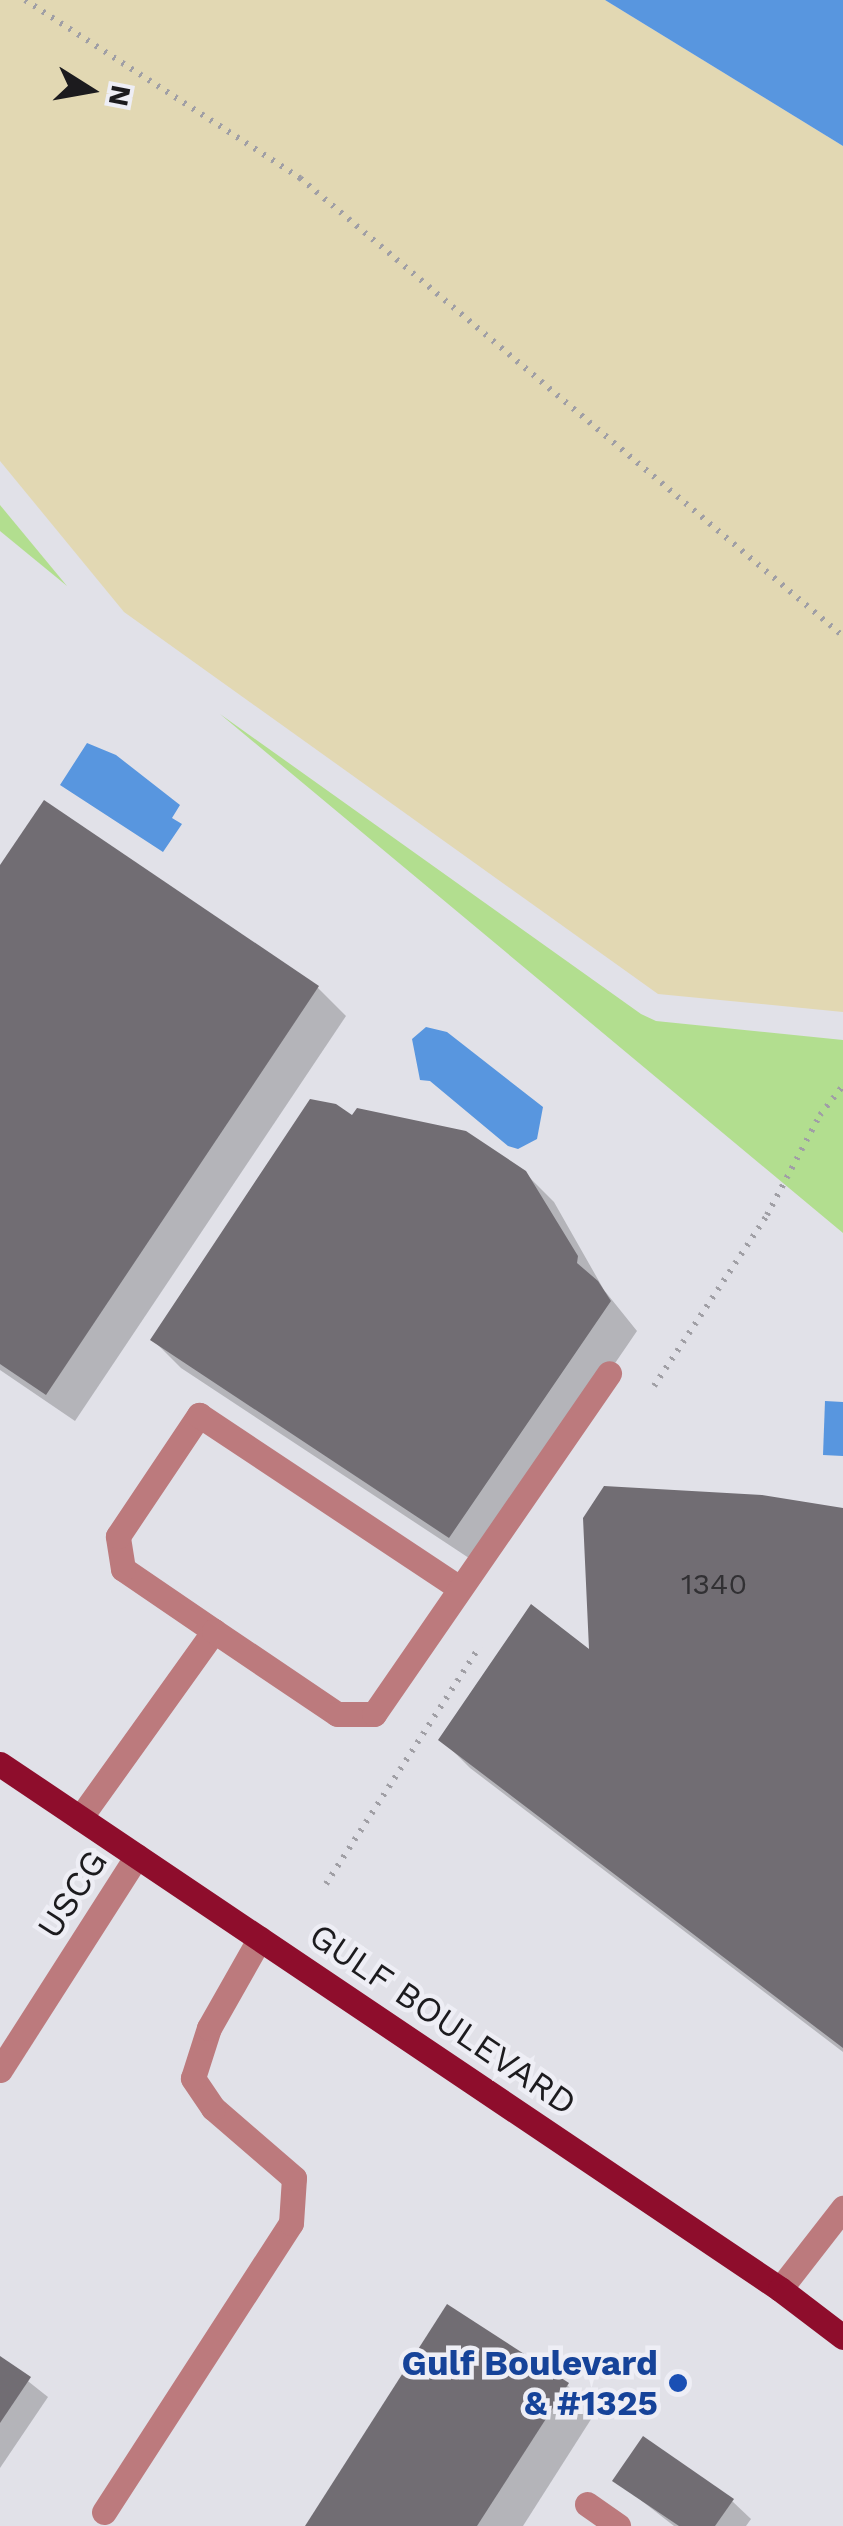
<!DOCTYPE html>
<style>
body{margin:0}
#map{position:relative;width:843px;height:2526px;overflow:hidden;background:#e1e1e8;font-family:"Work Sans",sans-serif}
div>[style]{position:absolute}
.green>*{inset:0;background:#b2de8f}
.sand>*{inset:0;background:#e2d8b3}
.water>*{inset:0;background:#5896df}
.shadow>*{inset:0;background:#0003}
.building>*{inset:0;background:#716d73}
.path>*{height:6px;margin-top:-3px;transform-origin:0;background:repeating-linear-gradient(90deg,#a09fa5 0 2.5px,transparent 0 10.5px)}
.minor>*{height:25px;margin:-12.5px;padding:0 12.5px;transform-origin:12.5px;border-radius:12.5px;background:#bc7a7d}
.major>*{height:25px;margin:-12.5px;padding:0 12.5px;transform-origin:12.5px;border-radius:12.5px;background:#8e0d2c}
.dots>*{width:28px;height:28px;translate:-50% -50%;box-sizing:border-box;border:5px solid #eeeef5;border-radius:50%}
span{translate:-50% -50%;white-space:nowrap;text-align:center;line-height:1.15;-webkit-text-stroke:9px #eeeef5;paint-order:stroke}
.number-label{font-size:30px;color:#313033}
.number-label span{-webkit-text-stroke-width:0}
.street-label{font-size:35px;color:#1c1b1e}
.transit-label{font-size:35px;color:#164399;font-weight:700}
.right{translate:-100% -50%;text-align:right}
.north{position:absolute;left:40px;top:40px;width:100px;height:100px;-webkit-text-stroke:8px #eeeef5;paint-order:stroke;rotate:101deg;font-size:28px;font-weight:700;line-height:40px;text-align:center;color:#1c1b1e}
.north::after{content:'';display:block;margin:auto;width:35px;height:45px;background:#1c1b1e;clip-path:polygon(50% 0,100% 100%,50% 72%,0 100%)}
</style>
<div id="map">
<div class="green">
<i style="clip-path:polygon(0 505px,67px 586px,0 531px)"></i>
<i style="clip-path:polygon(220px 714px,641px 1014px,656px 1021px,843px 1040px,843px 1233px)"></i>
</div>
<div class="sand">
<i style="clip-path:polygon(0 0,605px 0,843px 146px,843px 1012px,658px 994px,124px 612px,0 461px)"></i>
</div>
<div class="water">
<i style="clip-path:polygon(605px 0,843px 0,843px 146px)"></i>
<i style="clip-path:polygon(87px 743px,116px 755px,180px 805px,172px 818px,182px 824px,163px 852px,60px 785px)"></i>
<i style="clip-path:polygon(426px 1027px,447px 1032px,543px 1107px,537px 1139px,518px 1149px,508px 1146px,430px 1081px,420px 1080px,412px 1039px)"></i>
<i style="clip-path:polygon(825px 1401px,843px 1402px,843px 1456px,823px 1455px)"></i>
</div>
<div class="shadow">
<i style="clip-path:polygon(0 870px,318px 988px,346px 1016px,75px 1421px,0 1370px)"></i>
<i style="clip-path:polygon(352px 1118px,525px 1173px,554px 1202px,604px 1290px,637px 1331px,478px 1564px,181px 1368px,153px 1340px)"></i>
<i style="clip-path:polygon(843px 1513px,843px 2052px,470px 1768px,442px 1740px)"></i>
<i style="clip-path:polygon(0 2359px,48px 2397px,0 2468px)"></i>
<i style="clip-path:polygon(567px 2385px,595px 2413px,523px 2526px,308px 2526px)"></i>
<i style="clip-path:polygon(615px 2480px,732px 2501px,751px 2519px,746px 2526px,674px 2526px)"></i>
</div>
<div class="building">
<i style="clip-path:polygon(44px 800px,319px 986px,46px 1395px,0 1364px,0 865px)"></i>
<i style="clip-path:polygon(310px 1099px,336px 1104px,352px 1115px,357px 1108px,466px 1131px,526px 1171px,578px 1256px,577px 1263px,598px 1281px,611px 1301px,449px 1538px,150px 1340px)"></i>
<i style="clip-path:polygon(604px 1486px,762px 1495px,843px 1508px,843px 2048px,438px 1740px,531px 1604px,589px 1649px,583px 1518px)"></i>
<i style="clip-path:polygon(447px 2304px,569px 2383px,477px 2526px,305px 2526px)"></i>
<i style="clip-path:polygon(0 2356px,31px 2377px,0 2423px)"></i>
<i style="clip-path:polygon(643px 2436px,734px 2499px,715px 2526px,679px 2526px,612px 2481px)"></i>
</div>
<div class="path">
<i style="left:25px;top:0;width:328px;rotate:32.9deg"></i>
<i style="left:300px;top:178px;width:710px;rotate:40.15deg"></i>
<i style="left:654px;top:1386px;width:205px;rotate:-56.5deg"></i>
<i style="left:767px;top:1215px;width:113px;rotate:-62.1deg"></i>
<i style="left:820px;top:1115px;width:37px;rotate:-52deg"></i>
<i style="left:326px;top:1884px;width:283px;rotate:-57.1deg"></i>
</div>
<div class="minor">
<i style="left:214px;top:1631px;width:110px;rotate:-145.7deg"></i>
<i style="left:123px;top:1569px;width:33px;rotate:-99deg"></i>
<i style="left:118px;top:1536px;width:146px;rotate:-56.2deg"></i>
<i style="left:199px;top:1415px;width:312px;rotate:33.6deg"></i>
<i style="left:80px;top:1818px;width:230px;rotate:-54.4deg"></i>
<i style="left:214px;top:1631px;width:148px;rotate:34deg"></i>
<i style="left:337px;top:1714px;width:37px"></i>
<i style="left:374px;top:1714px;width:414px;rotate:-55.4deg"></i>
<i style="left:0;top:2070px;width:254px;rotate:-57.4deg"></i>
<i style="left:780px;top:2289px;width:103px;rotate:-52.1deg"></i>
<i style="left:587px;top:2504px;width:38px;rotate:35deg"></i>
<i style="left:104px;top:2512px;width:344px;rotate:-57.1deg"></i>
<i style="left:291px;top:2223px;width:45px;rotate:-86.2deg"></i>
<i style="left:294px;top:2178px;width:107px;rotate:-139.2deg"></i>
<i style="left:213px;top:2108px;width:36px;rotate:-124deg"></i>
<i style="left:193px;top:2078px;width:52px;rotate:-72.3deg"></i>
<i style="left:209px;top:2028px;width:103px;rotate:-60.5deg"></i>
</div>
<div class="major">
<i style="left:0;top:1764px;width:940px;rotate:33.94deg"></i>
<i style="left:780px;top:2289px;width:79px;rotate:37.3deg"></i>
</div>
<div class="dots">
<i style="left:678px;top:2383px;background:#1a4fb4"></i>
</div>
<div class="number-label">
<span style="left:714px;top:1584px">1340</span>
</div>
<div class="street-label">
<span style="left:72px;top:1894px;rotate:-57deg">USCG</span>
<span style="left:443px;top:2019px;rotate:34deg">GULF BOULEVARD</span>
</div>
<div class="transit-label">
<span class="right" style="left:658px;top:2383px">Gulf Boulevard<br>&amp; #1325</span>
</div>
<div class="north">N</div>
</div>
